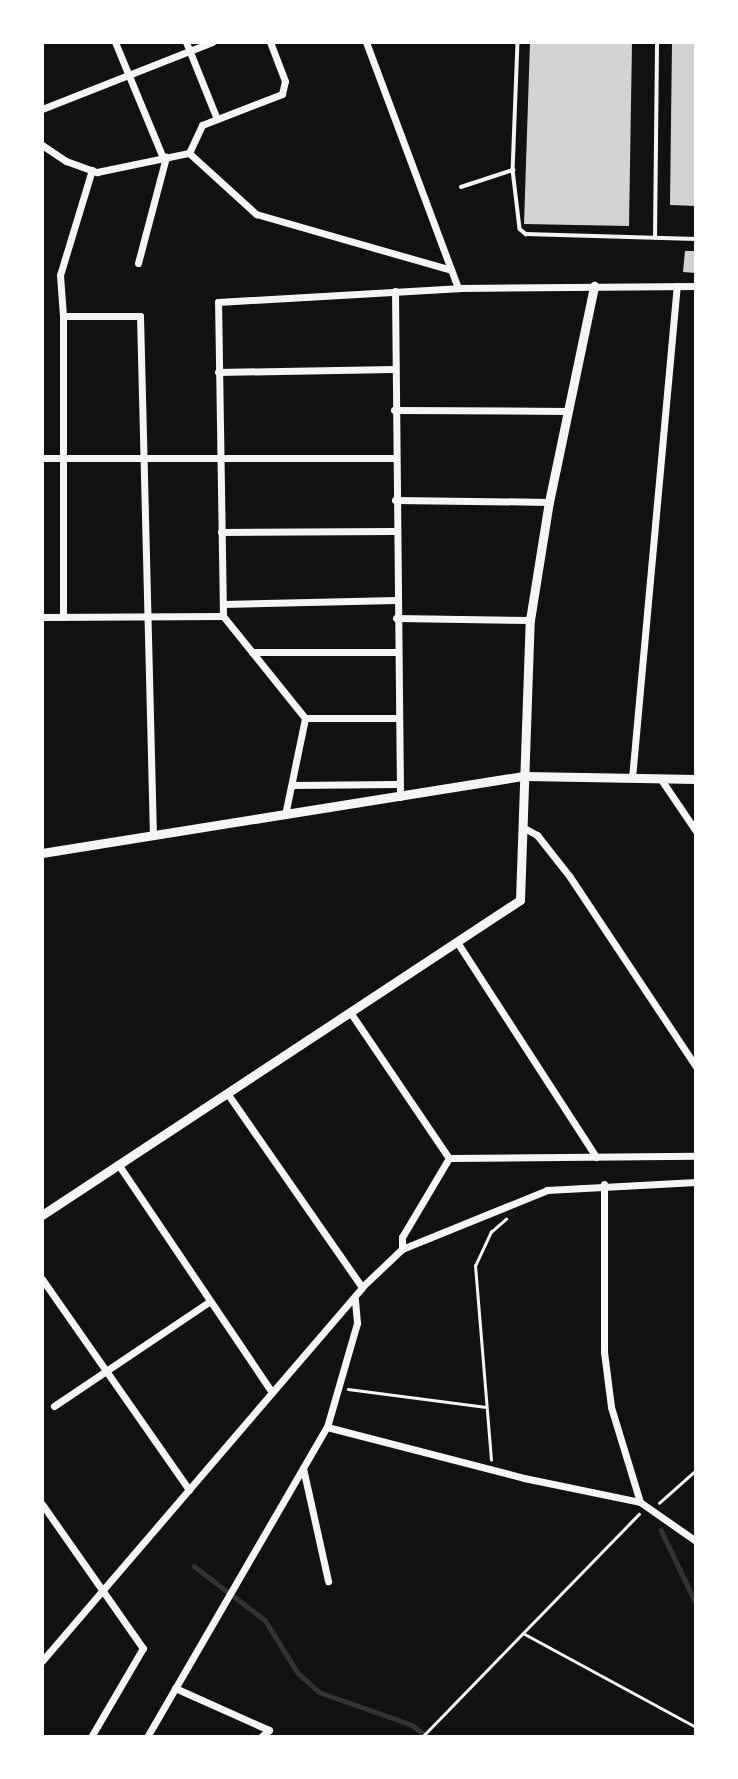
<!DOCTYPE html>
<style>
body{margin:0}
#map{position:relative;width:738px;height:1779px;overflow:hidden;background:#111;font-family:"Public Sans",sans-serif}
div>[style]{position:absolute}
.stream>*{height:4.5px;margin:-2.25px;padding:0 2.25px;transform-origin:2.25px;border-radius:2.25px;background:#333}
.building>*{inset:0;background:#d3d3d3}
.path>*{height:2.5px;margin:-1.25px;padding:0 1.25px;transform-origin:1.25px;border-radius:1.25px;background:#f5f5f5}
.service>*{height:3.5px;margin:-1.75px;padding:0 1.75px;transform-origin:1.75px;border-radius:1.75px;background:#f5f5f5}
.minor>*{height:7px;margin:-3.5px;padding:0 3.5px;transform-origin:3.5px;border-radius:3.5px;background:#f5f5f5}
.tertiary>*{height:9px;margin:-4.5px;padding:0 4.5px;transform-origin:4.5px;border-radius:4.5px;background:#f5f5f5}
span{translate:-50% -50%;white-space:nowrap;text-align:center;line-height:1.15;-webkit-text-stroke:5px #fff;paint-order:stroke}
.frame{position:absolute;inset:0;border:44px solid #fff;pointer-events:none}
</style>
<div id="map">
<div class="stream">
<i style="left:661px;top:1530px;width:81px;rotate:64.4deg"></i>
<i style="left:194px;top:1566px;width:89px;rotate:37.3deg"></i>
<i style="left:265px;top:1620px;width:62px;rotate:58.1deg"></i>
<i style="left:298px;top:1673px;width:28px;rotate:42deg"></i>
<i style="left:319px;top:1692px;width:99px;rotate:19.5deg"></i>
<i style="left:412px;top:1725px;width:20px;rotate:37deg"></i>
</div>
<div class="building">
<i style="clip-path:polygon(530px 42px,632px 42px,629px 226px,524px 224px)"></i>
<i style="clip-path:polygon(672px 42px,696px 42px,696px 206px,670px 205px)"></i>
<i style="clip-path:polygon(685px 251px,696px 251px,696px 273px,683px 272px)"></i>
</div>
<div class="path">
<i style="left:348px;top:1389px;width:139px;rotate:7.4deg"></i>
<i style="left:491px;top:1460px;width:195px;rotate:-94.7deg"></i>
<i style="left:475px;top:1266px;width:38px;rotate:-65deg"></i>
<i style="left:491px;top:1232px;width:20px;rotate:-41deg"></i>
<i style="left:659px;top:1503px;width:50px;rotate:-41.7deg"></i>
<i style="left:523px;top:1633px;width:197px;rotate:28.5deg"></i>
<i style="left:422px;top:1737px;width:311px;rotate:-45.8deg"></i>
</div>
<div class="service">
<i style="left:518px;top:42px;width:128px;rotate:92.2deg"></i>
<i style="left:513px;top:170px;width:59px;rotate:83.2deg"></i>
<i style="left:520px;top:229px;width:8px;rotate:40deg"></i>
<i style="left:526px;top:234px;width:170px;rotate:1.7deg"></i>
<i style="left:461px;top:187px;width:55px;rotate:-18.1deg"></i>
<i style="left:655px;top:238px;width:196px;rotate:-89.4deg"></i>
</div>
<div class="minor">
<i style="left:115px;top:42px;width:126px;rotate:67.5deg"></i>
<i style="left:186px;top:42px;width:83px;rotate:68.1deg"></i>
<i style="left:366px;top:42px;width:263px;rotate:69.5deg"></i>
<i style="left:42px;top:109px;width:183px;rotate:-21.5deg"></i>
<i style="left:42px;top:145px;width:29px;rotate:34deg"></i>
<i style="left:66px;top:161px;width:33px;rotate:20deg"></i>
<i style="left:97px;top:172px;width:94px;rotate:-11.7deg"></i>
<i style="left:189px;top:153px;width:91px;rotate:42.3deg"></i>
<i style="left:256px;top:214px;width:203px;rotate:16deg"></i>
<i style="left:189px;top:153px;width:31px;rotate:-65deg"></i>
<i style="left:202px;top:125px;width:86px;rotate:-21.2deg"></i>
<i style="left:282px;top:94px;width:13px;rotate:-77deg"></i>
<i style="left:285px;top:81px;width:42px;rotate:-111deg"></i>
<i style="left:138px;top:263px;width:110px;rotate:-75.2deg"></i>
<i style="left:395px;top:291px;width:506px;rotate:89.43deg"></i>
<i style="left:63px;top:316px;width:41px;rotate:-94.2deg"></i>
<i style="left:60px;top:275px;width:110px;rotate:-73.1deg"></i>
<i style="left:218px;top:372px;width:176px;rotate:-1deg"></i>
<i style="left:394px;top:410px;width:174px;rotate:0.3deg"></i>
<i style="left:42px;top:458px;width:352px"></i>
<i style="left:395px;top:500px;width:154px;rotate:0.7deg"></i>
<i style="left:221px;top:532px;width:174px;rotate:-0.3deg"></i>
<i style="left:223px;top:604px;width:173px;rotate:-1.3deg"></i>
<i style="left:42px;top:617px;width:181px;rotate:-0.3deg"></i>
<i style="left:63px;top:617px;width:301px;rotate:-90deg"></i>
<i style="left:63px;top:316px;width:77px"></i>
<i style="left:140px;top:316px;width:520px;rotate:88.57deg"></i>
<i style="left:396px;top:618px;width:134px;rotate:0.9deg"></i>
<i style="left:252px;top:652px;width:144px"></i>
<i style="left:305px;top:718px;width:92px"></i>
<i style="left:632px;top:778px;width:494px;rotate:-84.8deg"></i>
<i style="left:660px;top:778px;width:64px;rotate:55.8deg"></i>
<i style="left:292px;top:785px;width:105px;rotate:-0.5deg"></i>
<i style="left:285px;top:815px;width:99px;rotate:-78.3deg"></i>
<i style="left:305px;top:718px;width:131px;rotate:-128.8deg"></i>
<i style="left:223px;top:616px;width:314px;rotate:-90.9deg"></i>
<i style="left:218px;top:302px;width:240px;rotate:-3.3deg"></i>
<i style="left:458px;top:288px;width:238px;rotate:-0.5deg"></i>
<i style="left:526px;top:829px;width:13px;rotate:29deg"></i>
<i style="left:537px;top:835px;width:53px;rotate:51.8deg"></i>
<i style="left:570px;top:877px;width:228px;rotate:56.4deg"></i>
<i style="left:457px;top:942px;width:256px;rotate:57.1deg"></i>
<i style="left:350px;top:1012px;width:176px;rotate:55.9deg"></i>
<i style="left:449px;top:1158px;width:92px;rotate:120.7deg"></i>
<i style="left:402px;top:1237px;width:12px;rotate:90deg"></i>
<i style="left:227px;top:1093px;width:236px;rotate:55.2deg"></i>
<i style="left:449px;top:1158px;width:247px;rotate:-0.5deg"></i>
<i style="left:118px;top:1164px;width:275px;rotate:56deg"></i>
<i style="left:604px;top:1184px;width:168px;rotate:90deg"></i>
<i style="left:604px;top:1352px;width:55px;rotate:82.7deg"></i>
<i style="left:611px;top:1407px;width:99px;rotate:73deg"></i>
<i style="left:42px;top:1279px;width:257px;rotate:55.1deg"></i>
<i style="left:54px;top:1406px;width:188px;rotate:-33.9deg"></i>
<i style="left:327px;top:1427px;width:203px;rotate:14.5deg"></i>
<i style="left:524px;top:1478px;width:118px;rotate:11.7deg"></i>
<i style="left:640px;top:1502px;width:68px;rotate:34.9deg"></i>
<i style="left:303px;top:1468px;width:116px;rotate:77.5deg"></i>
<i style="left:42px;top:1504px;width:176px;rotate:55deg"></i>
<i style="left:143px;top:1648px;width:103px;rotate:120.3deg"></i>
<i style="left:42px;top:1661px;width:492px;rotate:-49.4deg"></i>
<i style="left:362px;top:1287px;width:55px;rotate:-43.5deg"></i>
<i style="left:402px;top:1249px;width:157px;rotate:-22.1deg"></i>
<i style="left:547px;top:1190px;width:149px;rotate:-3.1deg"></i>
<i style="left:175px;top:1688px;width:103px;rotate:24.1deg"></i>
<i style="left:269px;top:1730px;width:11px;rotate:139deg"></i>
<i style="left:147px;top:1737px;width:358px;rotate:-59.9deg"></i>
<i style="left:327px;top:1427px;width:108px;rotate:-73.9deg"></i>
<i style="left:357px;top:1323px;width:25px;rotate:-95deg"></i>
</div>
<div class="tertiary">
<i style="left:42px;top:853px;width:489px;rotate:-9.1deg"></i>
<i style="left:525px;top:776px;width:171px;rotate:1deg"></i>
<i style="left:42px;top:1215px;width:572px;rotate:-33.38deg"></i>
<i style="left:520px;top:900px;width:280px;rotate:-88deg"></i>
<i style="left:530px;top:620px;width:120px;rotate:-80.9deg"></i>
<i style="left:549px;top:502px;width:221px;rotate:-78.2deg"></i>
</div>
<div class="frame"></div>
</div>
